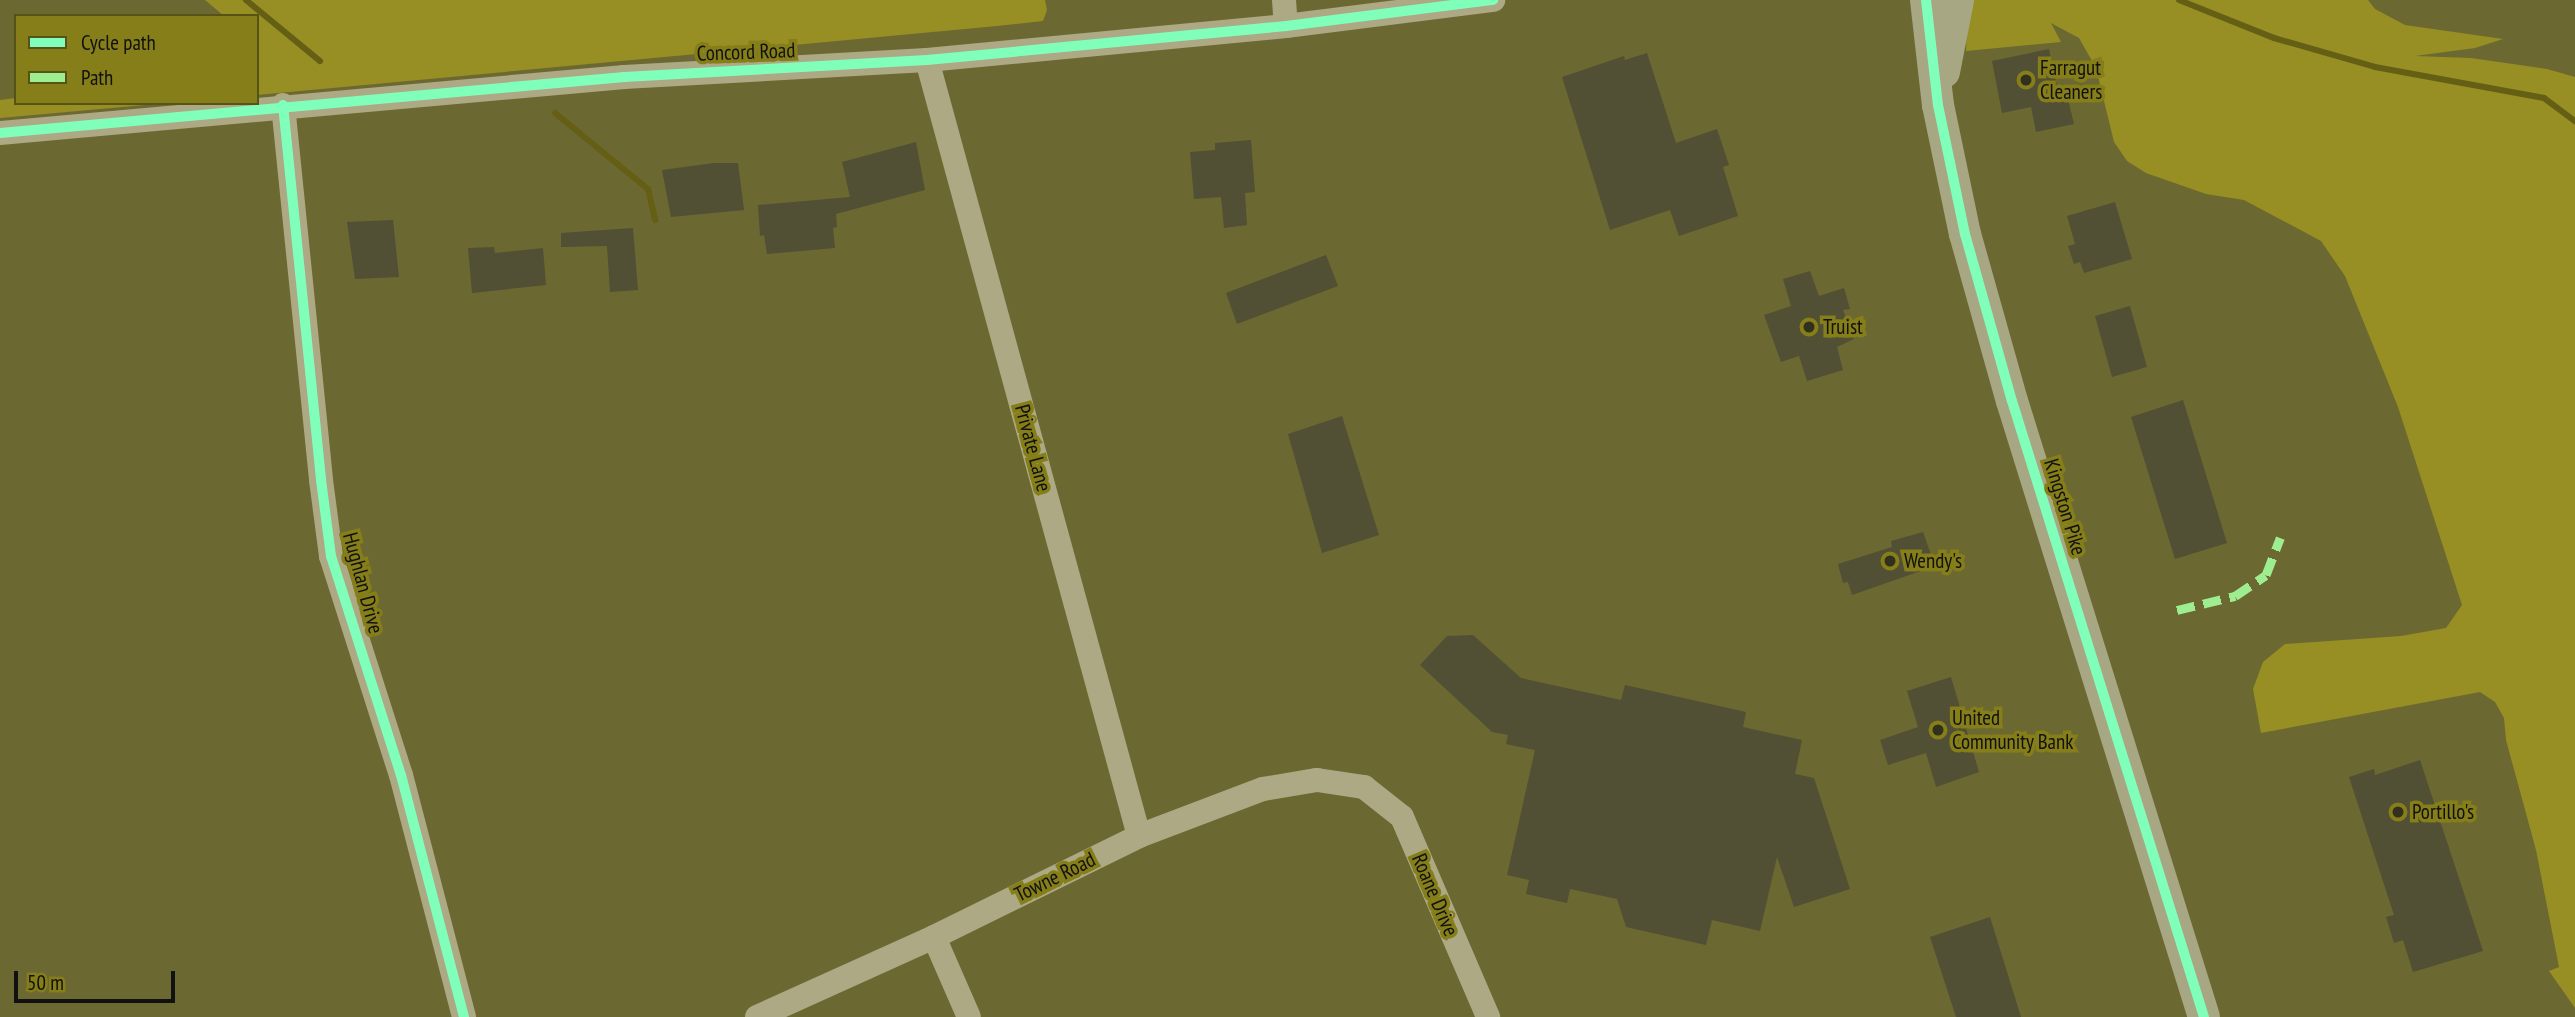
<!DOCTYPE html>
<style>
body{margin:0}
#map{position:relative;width:2575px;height:1017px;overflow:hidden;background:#6c6832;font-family:"PT Sans Narrow",sans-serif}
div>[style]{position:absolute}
.green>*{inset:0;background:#978f24}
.stream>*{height:6px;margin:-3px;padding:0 3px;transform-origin:3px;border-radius:3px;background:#645f14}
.building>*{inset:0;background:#514f34}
.minor>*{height:24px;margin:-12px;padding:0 12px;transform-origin:12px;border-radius:12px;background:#aca984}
.major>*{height:32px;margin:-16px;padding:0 16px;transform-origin:16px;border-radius:16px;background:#a8a784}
.quiet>*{height:9px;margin-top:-4.5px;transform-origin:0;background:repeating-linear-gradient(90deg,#9fed91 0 18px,transparent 0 27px)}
.cycleway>*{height:10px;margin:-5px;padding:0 5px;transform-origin:5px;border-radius:5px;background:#80ffba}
.dots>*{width:19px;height:19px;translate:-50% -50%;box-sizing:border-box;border:4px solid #857e19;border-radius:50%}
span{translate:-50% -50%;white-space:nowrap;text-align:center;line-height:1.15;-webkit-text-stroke:7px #857e19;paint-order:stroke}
.street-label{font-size:21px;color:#111}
.poi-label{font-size:21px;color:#111}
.left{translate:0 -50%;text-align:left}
.legend{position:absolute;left:14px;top:14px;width:245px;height:91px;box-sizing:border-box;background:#857e19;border:2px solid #575216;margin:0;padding:9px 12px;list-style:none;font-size:21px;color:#111}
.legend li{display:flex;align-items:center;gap:14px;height:35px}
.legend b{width:35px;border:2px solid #575216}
.scale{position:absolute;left:14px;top:971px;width:161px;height:32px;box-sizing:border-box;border:4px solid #111;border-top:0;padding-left:9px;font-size:21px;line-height:24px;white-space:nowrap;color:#111;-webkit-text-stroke:5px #857e19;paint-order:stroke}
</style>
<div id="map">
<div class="green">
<i style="clip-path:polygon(205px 0,1045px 0,1047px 10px,1043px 21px,997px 26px,257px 95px,257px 16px,224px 16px)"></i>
<i style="clip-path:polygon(1968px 0,2368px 0,2375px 9px,2405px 25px,2503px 39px,2475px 48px,2415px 56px,2471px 58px,2547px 69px,2575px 77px,2575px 1008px,2549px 971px,2559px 967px,2536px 850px,2506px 740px,2504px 718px,2495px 702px,2480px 692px,2261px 733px,2253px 689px,2263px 662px,2285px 644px,2401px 636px,2446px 628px,2462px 605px,2398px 407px,2345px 276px,2321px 241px,2244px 200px,2206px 194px,2146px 173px,2127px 161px,2114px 142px,2096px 68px,2079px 38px,2051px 23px,2061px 42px,1966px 51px)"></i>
<i style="clip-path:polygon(16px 98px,16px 103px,167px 103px,0 118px,0 100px)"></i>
</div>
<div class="stream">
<i style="left:246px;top:0;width:96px;rotate:39.5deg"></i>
<i style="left:2179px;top:0;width:102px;rotate:21.8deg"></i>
<i style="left:2274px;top:38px;width:105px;rotate:16deg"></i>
<i style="left:2375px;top:67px;width:172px;rotate:10.4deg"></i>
<i style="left:2544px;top:98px;width:39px;rotate:37deg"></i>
<i style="left:555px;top:113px;width:120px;rotate:39.3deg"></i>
<i style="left:648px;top:189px;width:32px;rotate:77deg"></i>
</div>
<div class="building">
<i style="clip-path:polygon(2049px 49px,2060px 101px,2068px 99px,2074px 124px,2036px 132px,2031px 107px,2002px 113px,1992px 61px)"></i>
<i style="clip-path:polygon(1647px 53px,1676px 143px,1717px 129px,1729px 165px,1723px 167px,1738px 216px,1679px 236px,1670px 210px,1610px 230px,1562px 77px,1624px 56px,1625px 60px)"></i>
<i style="clip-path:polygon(1251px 140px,1255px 192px,1245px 193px,1247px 225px,1224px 228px,1221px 197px,1194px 199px,1190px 152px,1215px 150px,1215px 143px)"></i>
<i style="clip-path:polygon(916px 142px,925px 190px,836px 214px,837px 227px,833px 228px,835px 248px,767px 254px,764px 235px,760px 236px,758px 205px,850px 197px,842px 162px)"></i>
<i style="clip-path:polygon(714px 163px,738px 163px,744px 210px,671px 217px,662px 170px)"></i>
<i style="clip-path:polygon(2115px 202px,2132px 259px,2084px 273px,2080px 262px,2074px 264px,2068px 246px,2075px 244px,2067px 216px)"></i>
<i style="clip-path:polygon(393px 220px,399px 277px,355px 279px,347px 222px)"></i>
<i style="clip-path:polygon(633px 228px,638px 290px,610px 292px,607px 246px,561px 247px,561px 233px)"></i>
<i style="clip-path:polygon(494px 247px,495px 253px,543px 248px,546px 285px,472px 293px,468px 248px)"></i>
<i style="clip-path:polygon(1326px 255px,1338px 286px,1237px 324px,1226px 293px)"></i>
<i style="clip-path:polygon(1810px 271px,1819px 296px,1844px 288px,1850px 309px,1843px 310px,1854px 339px,1837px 347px,1843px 370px,1807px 381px,1799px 356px,1781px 362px,1764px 315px,1791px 306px,1783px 279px)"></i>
<i style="clip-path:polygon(2130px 306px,2147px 367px,2112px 377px,2095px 316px)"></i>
<i style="clip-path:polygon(2183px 400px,2227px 543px,2175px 559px,2131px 417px)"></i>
<i style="clip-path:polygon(1342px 416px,1379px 535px,1322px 553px,1288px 434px)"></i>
<i style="clip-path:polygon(1923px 532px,1935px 566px,1852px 595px,1848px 582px,1843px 583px,1838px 564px,1892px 547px,1891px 541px)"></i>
<i style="clip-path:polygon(1473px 635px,1521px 678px,1621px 700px,1625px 685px,1746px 712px,1743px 727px,1802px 740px,1795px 774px,1814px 778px,1850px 889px,1794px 907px,1777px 857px,1760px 931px,1712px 920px,1706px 945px,1626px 927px,1617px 899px,1570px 889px,1567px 903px,1526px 894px,1529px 880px,1507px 875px,1535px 750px,1506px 744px,1508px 735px,1492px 732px,1420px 665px,1447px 636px)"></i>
<i style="clip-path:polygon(1951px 677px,1979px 772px,1936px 787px,1926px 753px,1888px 765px,1880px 740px,1918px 727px,1907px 691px)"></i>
<i style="clip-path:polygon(2420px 760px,2483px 951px,2413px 972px,2403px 940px,2394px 943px,2386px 917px,2394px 915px,2349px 777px,2374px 769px,2375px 775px)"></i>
<i style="clip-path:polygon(1990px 917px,2021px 1017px,1956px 1017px,1930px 937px)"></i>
</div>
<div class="minor">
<i style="left:1284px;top:0;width:26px;rotate:86deg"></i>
<i style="left:927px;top:60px;width:804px;rotate:74.72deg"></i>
<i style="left:283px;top:105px;width:377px;rotate:84.2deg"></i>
<i style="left:321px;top:480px;width:77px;rotate:82.5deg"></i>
<i style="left:331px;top:556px;width:230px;rotate:72.3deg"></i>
<i style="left:401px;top:775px;width:250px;rotate:75.4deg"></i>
<i style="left:0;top:133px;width:627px;rotate:-5.13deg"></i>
<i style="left:624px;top:77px;width:303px;rotate:-3.2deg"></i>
<i style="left:927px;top:60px;width:361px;rotate:-5.4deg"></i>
<i style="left:1286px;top:26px;width:209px;rotate:-7.2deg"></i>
<i style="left:934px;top:937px;width:87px;rotate:66.4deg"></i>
<i style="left:757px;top:1017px;width:194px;rotate:-24.3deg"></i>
<i style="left:934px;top:937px;width:229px;rotate:-26.2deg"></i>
<i style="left:1139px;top:836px;width:133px;rotate:-20.8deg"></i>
<i style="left:1263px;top:789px;width:55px;rotate:-9.5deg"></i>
<i style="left:1317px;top:780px;width:48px;rotate:8.5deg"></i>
<i style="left:1364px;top:787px;width:48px;rotate:38.3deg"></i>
<i style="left:1402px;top:817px;width:218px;rotate:66.7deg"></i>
</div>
<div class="major">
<i style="left:1926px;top:0;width:106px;rotate:83.5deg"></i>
<i style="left:1938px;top:105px;width:132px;rotate:78.2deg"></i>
<i style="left:1965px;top:234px;width:173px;rotate:74.3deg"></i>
<i style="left:2012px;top:401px;width:645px;rotate:72.69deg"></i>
<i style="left:1944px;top:72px;width:73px;rotate:-79deg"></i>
</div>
<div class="quiet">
<i style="left:2177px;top:610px;width:60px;rotate:-13.6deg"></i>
<i style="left:2235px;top:596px;width:37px;rotate:-34deg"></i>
<i style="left:2266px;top:575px;width:40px;rotate:-69deg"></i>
</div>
<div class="cycleway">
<i style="left:1926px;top:0;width:106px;rotate:83.5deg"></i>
<i style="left:1938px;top:105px;width:132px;rotate:78.2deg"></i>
<i style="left:1965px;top:234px;width:173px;rotate:74.3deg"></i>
<i style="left:2012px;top:401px;width:645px;rotate:72.69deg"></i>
<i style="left:283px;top:105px;width:377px;rotate:84.2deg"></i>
<i style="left:321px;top:480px;width:77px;rotate:82.5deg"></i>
<i style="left:331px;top:556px;width:230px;rotate:72.3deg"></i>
<i style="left:401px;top:775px;width:250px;rotate:75.4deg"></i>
<i style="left:0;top:133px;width:627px;rotate:-5.13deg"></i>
<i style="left:624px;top:77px;width:303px;rotate:-3.2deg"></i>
<i style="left:927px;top:60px;width:361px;rotate:-5.4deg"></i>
<i style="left:1286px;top:26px;width:209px;rotate:-7.2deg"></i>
</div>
<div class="dots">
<i style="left:2026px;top:80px;background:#312f1d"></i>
<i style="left:1809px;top:327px;background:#312f1d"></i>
<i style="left:1890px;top:561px;background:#312f1d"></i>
<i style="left:1938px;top:730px;background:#312f1d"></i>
<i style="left:2398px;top:812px;background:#312f1d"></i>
</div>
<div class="street-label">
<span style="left:746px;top:52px;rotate:-2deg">Concord Road</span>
<span style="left:1033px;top:448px;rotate:75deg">Private Lane</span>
<span style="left:2065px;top:507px;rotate:73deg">Kingston Pike</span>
<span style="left:363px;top:583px;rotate:75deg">Hughlan Drive</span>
<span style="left:1055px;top:877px;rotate:-26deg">Towne Road</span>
<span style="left:1435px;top:895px;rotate:67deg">Roane Drive</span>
</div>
<div class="poi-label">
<span class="left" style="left:2040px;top:80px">Farragut<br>Cleaners</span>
<span class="left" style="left:1823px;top:327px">Truist</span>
<span class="left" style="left:1904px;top:561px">Wendy's</span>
<span class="left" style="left:1952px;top:730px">United<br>Community Bank</span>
<span class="left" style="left:2412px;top:812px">Portillo's</span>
</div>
<ul class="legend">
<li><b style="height:9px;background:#80ffba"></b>Cycle path</li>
<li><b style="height:9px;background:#9fed91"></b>Path</li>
</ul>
<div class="scale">50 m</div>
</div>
